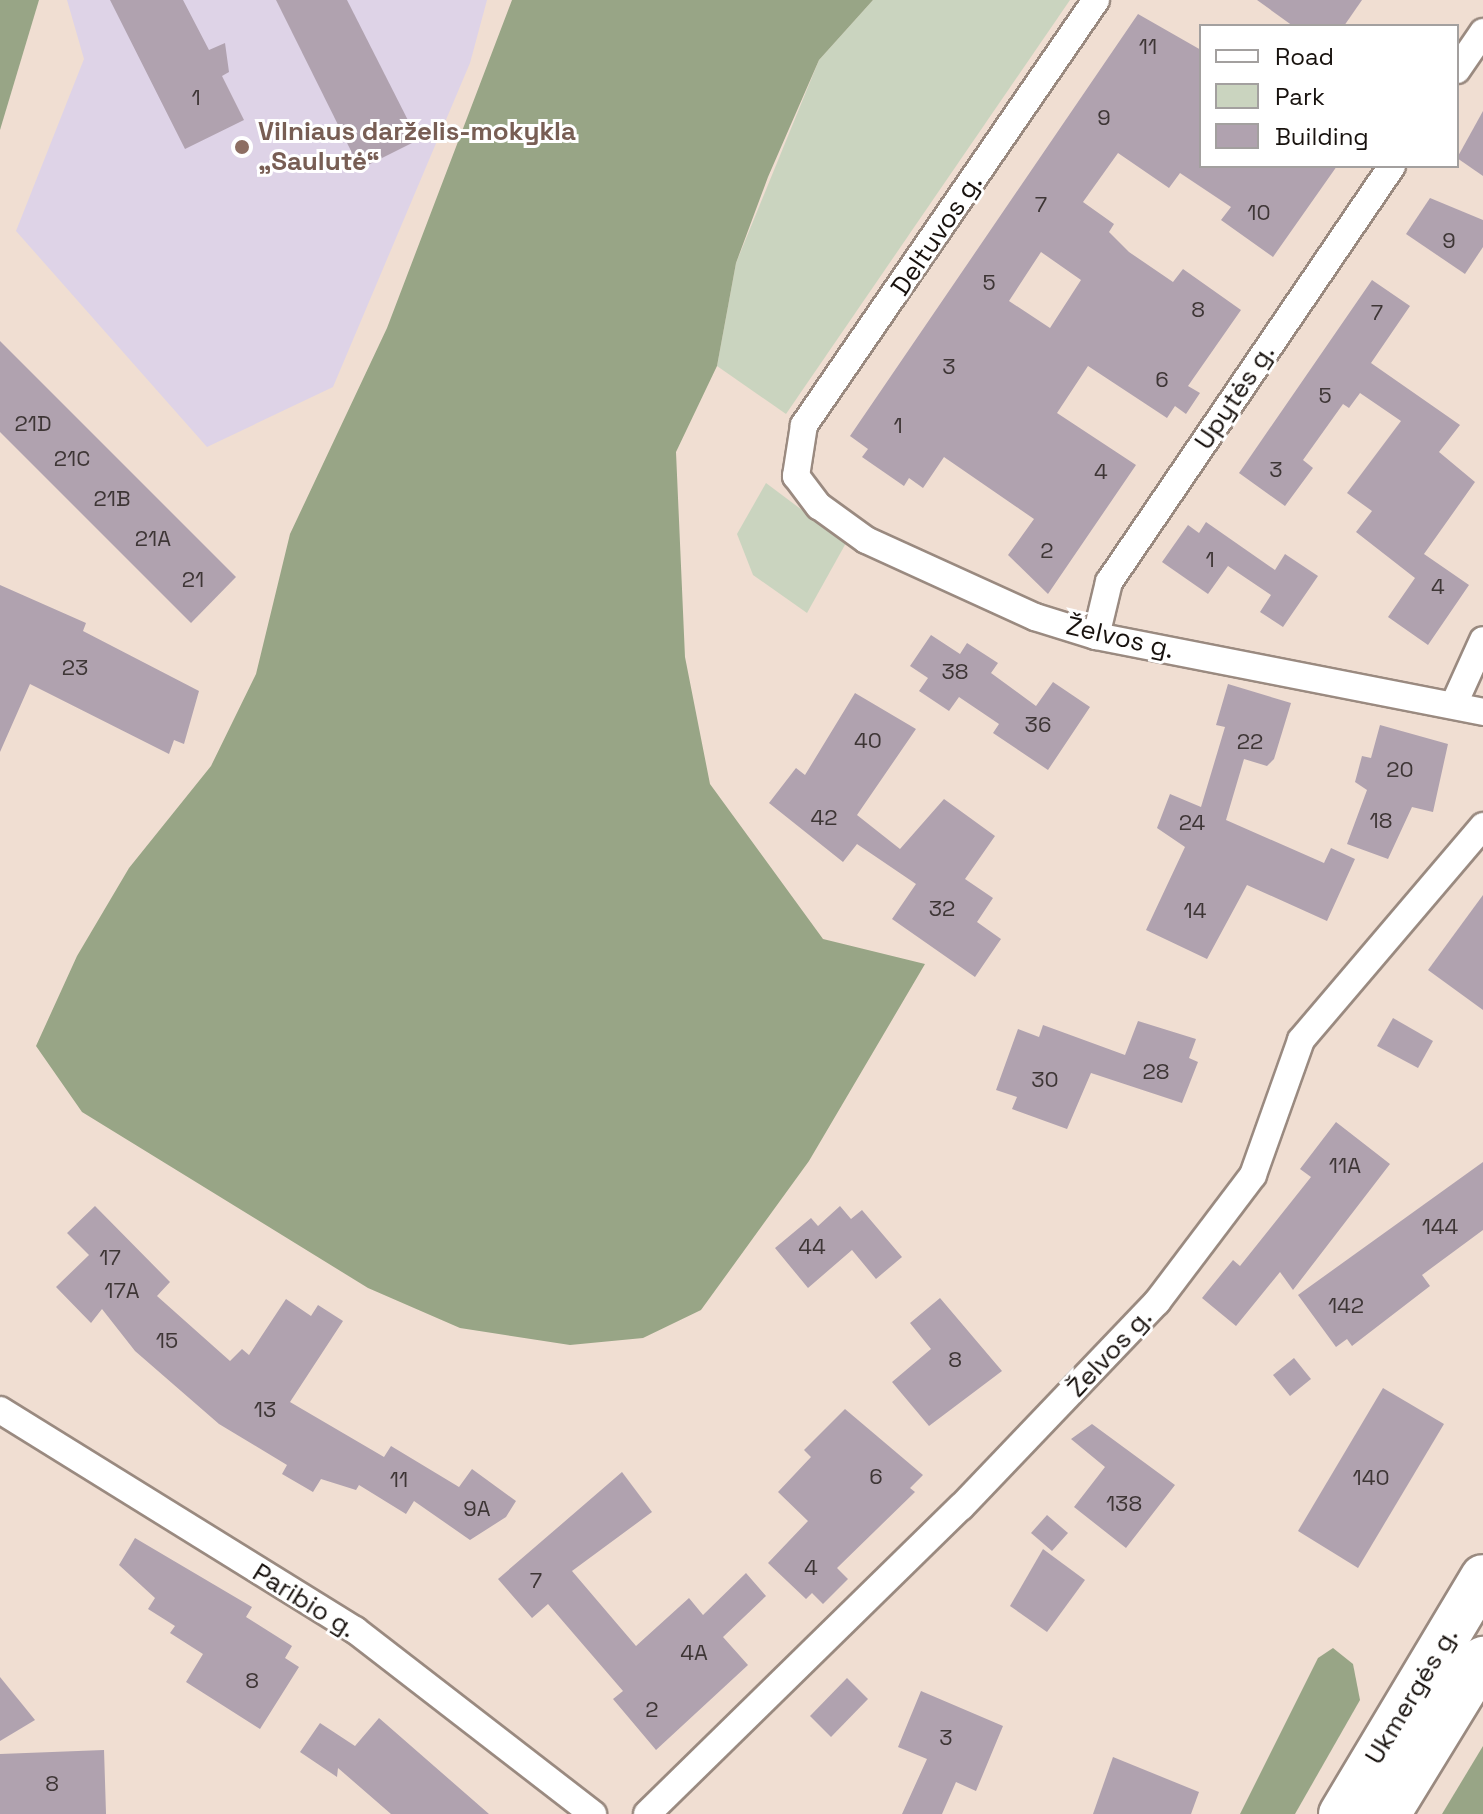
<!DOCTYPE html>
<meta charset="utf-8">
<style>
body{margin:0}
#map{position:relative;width:1483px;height:1814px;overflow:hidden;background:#f0ded2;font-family:"Space Grotesk",sans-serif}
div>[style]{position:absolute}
.education>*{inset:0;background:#ded3e7}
.green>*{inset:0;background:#cad4bf}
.forest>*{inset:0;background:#98a586}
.building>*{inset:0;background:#b0a2af}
.roads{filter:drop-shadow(2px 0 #9a8a80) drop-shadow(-2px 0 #9a8a80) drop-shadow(0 2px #9a8a80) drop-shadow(0 -2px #9a8a80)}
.street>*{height:26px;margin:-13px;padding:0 13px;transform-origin:13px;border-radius:13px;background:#fff}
.highway>*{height:44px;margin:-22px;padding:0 22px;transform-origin:22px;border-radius:22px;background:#fff}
.dots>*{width:22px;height:22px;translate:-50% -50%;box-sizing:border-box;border:4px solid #fff;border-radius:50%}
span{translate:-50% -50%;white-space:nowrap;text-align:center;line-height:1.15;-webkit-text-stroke:6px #fff;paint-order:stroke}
.number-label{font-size:22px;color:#3e3636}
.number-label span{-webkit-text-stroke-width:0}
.education-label{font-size:26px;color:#785e54;font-weight:700}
.left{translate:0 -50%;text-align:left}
.street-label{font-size:26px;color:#18120e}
.legend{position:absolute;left:1199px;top:24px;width:260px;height:144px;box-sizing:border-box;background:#fff;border:2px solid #a3a09f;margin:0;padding:10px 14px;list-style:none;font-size:24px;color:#18120e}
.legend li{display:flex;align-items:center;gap:16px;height:40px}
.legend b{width:40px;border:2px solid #a3a09f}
</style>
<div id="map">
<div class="education">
<i style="clip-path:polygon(67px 0,487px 0,470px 63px,333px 387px,207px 447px,16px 231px,84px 59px)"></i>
</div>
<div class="green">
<i style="clip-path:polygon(873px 0,1070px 0,786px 414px,717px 366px,736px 263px,819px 60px)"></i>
<i style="clip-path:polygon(766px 483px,846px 543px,807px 613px,753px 575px,737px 534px)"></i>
</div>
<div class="forest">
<i style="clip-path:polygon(0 0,39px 0,0 130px)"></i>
<i style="clip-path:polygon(512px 0,873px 0,819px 60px,768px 177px,736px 263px,717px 366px,676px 452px,685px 657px,710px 784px,823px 939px,925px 964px,809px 1161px,701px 1310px,643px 1338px,570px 1345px,460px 1328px,368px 1288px,82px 1112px,36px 1046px,77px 956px,129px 868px,211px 766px,256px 674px,290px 534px,387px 328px)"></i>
<i style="clip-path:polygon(1333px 1648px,1353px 1664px,1360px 1700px,1295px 1814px,1240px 1814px,1318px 1658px)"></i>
<i style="clip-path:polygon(1483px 1746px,1483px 1814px,1442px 1814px)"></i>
</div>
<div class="building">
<i style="clip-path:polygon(110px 0,183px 0,209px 50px,225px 43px,229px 72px,222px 76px,244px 120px,185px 149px)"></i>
<i style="clip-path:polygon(276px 0,347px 0,418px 140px,360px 169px)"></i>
<i style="clip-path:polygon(1257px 0,1362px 0,1344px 26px,1293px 26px)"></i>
<i style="clip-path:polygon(evenodd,1138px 14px,1201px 50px,1201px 166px,1337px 166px,1273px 257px,1221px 220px,1231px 207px,1180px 173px,1169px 188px,1118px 153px,1083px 202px,1114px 224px,1109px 232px,1129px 252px,1173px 282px,1183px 269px,1241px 310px,1188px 386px,1200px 393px,1186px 414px,1175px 406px,1167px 418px,1088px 366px,1057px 413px,1136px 465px,1048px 594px,1008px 555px,1034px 519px,944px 457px,923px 488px,909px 478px,904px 486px,862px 457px,868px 449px,850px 436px,1138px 14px,1041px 252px,1081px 280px,1050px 328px,1009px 301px,1041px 252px)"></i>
<i style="clip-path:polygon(1483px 111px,1483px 176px,1457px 158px)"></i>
<i style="clip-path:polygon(1430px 198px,1483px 220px,1483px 247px,1465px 274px,1406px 234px)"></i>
<i style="clip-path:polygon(1372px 280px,1410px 306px,1371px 363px,1460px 425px,1439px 452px,1475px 482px,1424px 554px,1469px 585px,1428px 645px,1388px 617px,1415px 578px,1356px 532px,1372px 511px,1347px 493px,1401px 421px,1360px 393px,1349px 408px,1343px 404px,1303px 460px,1313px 468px,1285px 506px,1239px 473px)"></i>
<i style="clip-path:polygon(0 341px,236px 577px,191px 623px,0 432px)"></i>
<i style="clip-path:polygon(1206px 522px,1275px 570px,1285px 554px,1318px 576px,1283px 627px,1260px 612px,1271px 595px,1228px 566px,1208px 594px,1162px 562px,1188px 525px,1199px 533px)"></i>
<i style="clip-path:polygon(0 585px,86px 623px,83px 631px,199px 691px,184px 744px,174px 740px,169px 754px,30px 684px,0 752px)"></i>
<i style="clip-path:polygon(931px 635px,960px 654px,967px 643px,998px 663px,991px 673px,1036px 706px,1053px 682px,1090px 707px,1048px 770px,993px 733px,999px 724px,959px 697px,949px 711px,919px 691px,928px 678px,910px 666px)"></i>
<i style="clip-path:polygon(1228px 684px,1291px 703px,1274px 759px,1267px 766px,1244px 759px,1226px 820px,1324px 863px,1331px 848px,1355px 859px,1327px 921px,1247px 885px,1207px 959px,1146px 930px,1185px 847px,1157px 828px,1170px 794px,1201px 807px,1225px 727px,1216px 725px)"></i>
<i style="clip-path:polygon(855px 693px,916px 729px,857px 815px,900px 849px,944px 799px,995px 836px,965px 879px,993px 898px,977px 922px,1001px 939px,975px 977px,892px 919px,916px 884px,857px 844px,843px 862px,769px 803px,796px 768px,805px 775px)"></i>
<i style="clip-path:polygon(1380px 725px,1448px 744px,1433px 812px,1412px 807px,1388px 859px,1347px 844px,1367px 790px,1355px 782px,1362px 756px,1371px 758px)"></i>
<i style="clip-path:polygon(1483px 895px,1483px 1010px,1428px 970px)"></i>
<i style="clip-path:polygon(1393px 1018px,1433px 1041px,1418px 1068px,1377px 1046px)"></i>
<i style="clip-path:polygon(1138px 1021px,1196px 1039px,1189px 1058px,1198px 1062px,1182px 1103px,1091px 1073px,1067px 1129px,1012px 1109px,1017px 1097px,996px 1090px,1018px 1029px,1039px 1037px,1043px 1025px,1125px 1055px)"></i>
<i style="clip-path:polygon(1336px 1122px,1390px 1164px,1293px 1290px,1280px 1272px,1236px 1326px,1202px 1298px,1233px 1260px,1240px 1266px,1311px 1177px,1300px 1169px)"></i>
<i style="clip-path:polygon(1483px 1162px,1483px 1230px,1422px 1275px,1430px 1286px,1352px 1346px,1347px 1339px,1336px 1347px,1298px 1295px)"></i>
<i style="clip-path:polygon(95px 1206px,170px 1282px,157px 1296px,230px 1361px,242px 1349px,249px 1355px,286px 1299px,311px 1316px,318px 1305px,343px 1321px,290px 1402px,384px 1457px,391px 1446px,459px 1487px,472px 1469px,516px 1501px,506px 1517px,470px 1540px,414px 1501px,406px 1514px,359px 1485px,356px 1490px,321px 1479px,313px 1492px,282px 1474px,287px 1465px,219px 1424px,135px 1351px,102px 1309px,91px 1323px,56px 1287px,89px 1255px,67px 1233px)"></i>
<i style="clip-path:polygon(840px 1206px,851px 1219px,862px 1210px,902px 1257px,876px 1279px,852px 1250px,808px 1288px,775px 1248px,811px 1218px,818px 1226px)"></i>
<i style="clip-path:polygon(940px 1298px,1002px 1371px,929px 1426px,892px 1382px,931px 1349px,910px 1323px)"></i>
<i style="clip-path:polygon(1294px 1358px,1311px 1379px,1290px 1396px,1273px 1375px)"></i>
<i style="clip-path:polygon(1383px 1388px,1444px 1424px,1358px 1568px,1298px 1531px)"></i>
<i style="clip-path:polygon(845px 1409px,923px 1475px,910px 1488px,915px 1492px,837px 1568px,848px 1579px,823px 1604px,812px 1593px,806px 1599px,768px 1563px,808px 1521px,778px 1492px,811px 1457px,804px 1450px)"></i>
<i style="clip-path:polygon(1092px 1424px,1175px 1485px,1126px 1548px,1074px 1507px,1105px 1467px,1071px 1439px)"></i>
<i style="clip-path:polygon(622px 1472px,652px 1512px,572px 1571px,636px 1646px,689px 1598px,703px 1615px,746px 1573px,766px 1596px,723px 1637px,748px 1665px,656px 1750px,613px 1699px,623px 1691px,548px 1604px,532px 1618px,498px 1579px)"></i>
<i style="clip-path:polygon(1047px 1515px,1068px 1533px,1052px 1551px,1031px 1533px)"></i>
<i style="clip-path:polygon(135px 1538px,252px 1607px,246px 1617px,292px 1646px,285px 1658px,299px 1667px,260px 1729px,186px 1682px,203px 1654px,170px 1633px,175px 1626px,148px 1609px,155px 1598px,119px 1565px)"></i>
<i style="clip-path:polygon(1043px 1549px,1085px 1580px,1047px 1632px,1010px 1606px)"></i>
<i style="clip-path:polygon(0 1677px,35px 1720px,0 1741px)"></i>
<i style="clip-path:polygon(847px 1678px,868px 1699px,831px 1737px,810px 1716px)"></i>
<i style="clip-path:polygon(921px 1691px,1003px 1726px,976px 1791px,956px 1782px,942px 1814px,902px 1814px,927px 1759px,898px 1747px)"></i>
<i style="clip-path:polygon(379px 1718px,489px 1814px,391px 1814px,338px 1768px,337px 1777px,300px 1752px,320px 1723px,355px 1746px)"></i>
<i style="clip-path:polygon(104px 1750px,106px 1814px,0 1814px,0 1754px)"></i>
<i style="clip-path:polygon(1113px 1757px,1199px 1792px,1191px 1814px,1093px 1814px)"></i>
</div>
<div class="roads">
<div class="street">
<i style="left:1096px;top:0;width:516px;rotate:124.49deg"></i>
<i style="left:804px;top:425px;width:52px;rotate:98.9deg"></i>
<i style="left:796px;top:476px;width:38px;rotate:53deg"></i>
<i style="left:819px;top:506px;width:58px;rotate:35.9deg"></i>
<i style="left:866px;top:540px;width:186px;rotate:24.5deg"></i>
<i style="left:1035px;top:617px;width:64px;rotate:17.3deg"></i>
<i style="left:1096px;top:636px;width:394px;rotate:11.1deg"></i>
<i style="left:1457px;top:70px;width:46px;rotate:-55.6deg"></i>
<i style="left:1096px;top:636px;width:56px;rotate:-76.5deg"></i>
<i style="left:1109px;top:582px;width:503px;rotate:-55.77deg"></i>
<i style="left:1454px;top:704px;width:70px;rotate:-65.6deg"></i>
<i style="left:0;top:1410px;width:418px;rotate:31.8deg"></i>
<i style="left:355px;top:1630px;width:301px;rotate:37.7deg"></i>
<i style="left:647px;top:1814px;width:439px;rotate:-44.4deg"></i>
<i style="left:961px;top:1507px;width:284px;rotate:-46.3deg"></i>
<i style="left:1157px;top:1302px;width:159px;rotate:-52.9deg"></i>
<i style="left:1253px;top:1175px;width:143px;rotate:-70.4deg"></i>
<i style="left:1301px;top:1040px;width:281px;rotate:-49.6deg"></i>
</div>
<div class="highway">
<i style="left:1341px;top:1814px;width:276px;rotate:-59.1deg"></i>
<i style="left:1388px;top:1814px;width:182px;rotate:-58.5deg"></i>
</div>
</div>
<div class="dots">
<i style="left:242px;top:147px;background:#8d6e63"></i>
</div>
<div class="number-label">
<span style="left:1148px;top:47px">11</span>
<span style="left:196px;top:98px">1</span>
<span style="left:1104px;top:118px">9</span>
<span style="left:1041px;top:205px">7</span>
<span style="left:1259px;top:213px">10</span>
<span style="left:1449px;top:241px">9</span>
<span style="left:989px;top:283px">5</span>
<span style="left:1198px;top:310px">8</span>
<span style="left:1377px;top:313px">7</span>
<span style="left:949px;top:367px">3</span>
<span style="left:1162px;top:380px">6</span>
<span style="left:1325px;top:396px">5</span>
<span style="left:33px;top:424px">21D</span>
<span style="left:898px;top:426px">1</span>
<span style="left:72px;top:459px">21C</span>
<span style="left:1276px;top:470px">3</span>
<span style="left:1101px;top:472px">4</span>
<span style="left:112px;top:499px">21B</span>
<span style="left:153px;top:539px">21A</span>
<span style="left:1047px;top:551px">2</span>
<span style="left:1210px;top:560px">1</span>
<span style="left:193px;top:580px">21</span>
<span style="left:1438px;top:587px">4</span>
<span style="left:75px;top:668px">23</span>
<span style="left:955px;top:672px">38</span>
<span style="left:1038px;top:725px">36</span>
<span style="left:868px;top:741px">40</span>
<span style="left:1250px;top:742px">22</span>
<span style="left:1400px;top:770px">20</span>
<span style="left:824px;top:818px">42</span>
<span style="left:1381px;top:821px">18</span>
<span style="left:1192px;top:823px">24</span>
<span style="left:942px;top:909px">32</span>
<span style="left:1195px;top:911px">14</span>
<span style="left:1156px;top:1072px">28</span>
<span style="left:1045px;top:1080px">30</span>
<span style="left:1345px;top:1166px">11A</span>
<span style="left:1440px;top:1227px">144</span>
<span style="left:812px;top:1247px">44</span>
<span style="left:110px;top:1258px">17</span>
<span style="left:122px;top:1291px">17A</span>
<span style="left:1346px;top:1306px">142</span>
<span style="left:167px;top:1341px">15</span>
<span style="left:955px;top:1360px">8</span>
<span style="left:265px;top:1410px">13</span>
<span style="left:876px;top:1477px">6</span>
<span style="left:1371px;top:1478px">140</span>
<span style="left:399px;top:1480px">11</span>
<span style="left:1124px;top:1504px">138</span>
<span style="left:477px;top:1509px">9A</span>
<span style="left:811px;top:1568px">4</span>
<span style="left:536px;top:1581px">7</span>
<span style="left:694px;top:1653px">4A</span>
<span style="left:252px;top:1681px">8</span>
<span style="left:652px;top:1710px">2</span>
<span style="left:946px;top:1738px">3</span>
<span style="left:52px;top:1784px">8</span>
</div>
<div class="education-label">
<span class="left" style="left:258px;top:147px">Vilniaus darželis-mokykla<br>„Saulutė“</span>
</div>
<div class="street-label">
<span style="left:937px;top:235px;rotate:-56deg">Deltuvos g.</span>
<span style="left:1235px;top:397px;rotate:-56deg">Upytės g.</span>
<span style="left:1120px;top:638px;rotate:13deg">Želvos g.</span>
<span style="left:1110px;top:1353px;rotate:-47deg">Želvos g.</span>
<span style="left:304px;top:1601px;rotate:32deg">Paribio g.</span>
<span style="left:1412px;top:1696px;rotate:-59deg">Ukmergės g.</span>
</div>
<ul class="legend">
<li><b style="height:10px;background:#fff"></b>Road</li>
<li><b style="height:22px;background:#cad4bf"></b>Park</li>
<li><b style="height:22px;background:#b0a2af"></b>Building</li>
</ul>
</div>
